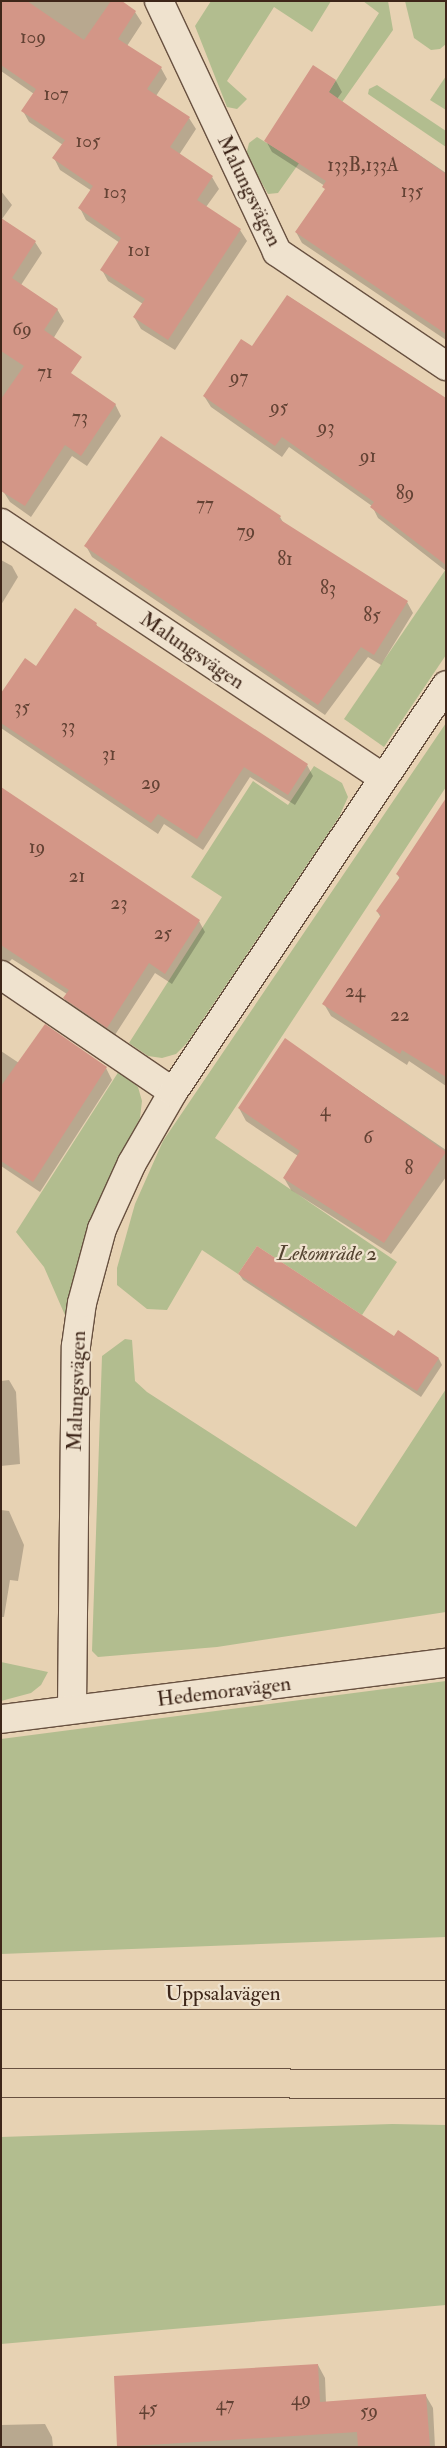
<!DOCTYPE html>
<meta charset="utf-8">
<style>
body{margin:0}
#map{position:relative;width:447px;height:2448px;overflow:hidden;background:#e7d2b3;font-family:"IM FELL Double Pica",serif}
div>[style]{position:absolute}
.green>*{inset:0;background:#b2bd8f}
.shadow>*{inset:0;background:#0003}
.building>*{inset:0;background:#d39687}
.roads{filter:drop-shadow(1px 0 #685140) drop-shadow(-1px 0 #685140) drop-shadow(0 1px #685140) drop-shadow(0 -1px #685140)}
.minor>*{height:28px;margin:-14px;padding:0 14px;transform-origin:14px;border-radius:14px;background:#efe2ce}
.highway>*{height:28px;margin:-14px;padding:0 14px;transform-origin:14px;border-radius:14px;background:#e7d2b3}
span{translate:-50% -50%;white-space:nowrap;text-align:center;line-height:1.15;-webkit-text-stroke:4.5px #efe2ce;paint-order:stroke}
.number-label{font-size:19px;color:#634234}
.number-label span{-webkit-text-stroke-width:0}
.street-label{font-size:21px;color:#3e2619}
.park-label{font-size:21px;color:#554431;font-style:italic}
.frame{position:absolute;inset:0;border:2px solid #3e2619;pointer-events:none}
</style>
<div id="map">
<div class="green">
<i style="clip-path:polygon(211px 1px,331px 1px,312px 32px,274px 7px,227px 81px,247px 99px,237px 109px,227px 107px,195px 26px)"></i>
<i style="clip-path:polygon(363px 1px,388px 1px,393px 30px,278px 193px,268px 194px,246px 155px,249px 143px,257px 137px,288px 156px,379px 13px)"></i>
<i style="clip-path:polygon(405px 1px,446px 1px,446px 44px,440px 49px,431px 50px,414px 38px)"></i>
<i style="clip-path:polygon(446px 76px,446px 110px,430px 100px)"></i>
<i style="clip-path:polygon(377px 85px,446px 131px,446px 147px,368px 94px,369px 89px)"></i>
<i style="clip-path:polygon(446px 569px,446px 655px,384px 747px,344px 719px)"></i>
<i style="clip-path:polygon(446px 723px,446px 787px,215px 1138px,397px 1262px,362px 1315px,257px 1246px,238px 1274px,202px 1250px,167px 1310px,147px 1309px,117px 1285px,117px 1268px,135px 1204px,163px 1141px)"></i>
<i style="clip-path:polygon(314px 766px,342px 783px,348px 797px,339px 817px,187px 1043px,176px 1054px,162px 1058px,148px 1056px,129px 1043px,222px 897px,191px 877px,253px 781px,288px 805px)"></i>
<i style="clip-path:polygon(119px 1071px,138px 1087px,142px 1101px,140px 1118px,102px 1193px,80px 1266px,71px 1329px,44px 1267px,16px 1232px)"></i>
<i style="clip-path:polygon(125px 1339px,132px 1340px,135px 1381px,147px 1392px,356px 1527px,446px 1389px,446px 1612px,217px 1647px,98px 1657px,92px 1651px,102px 1356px)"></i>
<i style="clip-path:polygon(1px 1662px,48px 1672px,41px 1685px,31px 1693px,1px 1701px)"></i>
<i style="clip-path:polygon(446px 1681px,446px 1937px,1px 1954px,1px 1739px)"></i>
<i style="clip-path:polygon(392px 2124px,446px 2125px,446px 2305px,1px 2344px,1px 2137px)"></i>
</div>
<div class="shadow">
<i style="clip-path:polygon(1px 1px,120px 1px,135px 12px,142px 23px,127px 46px,161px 68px,167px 79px,156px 96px,189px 118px,196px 129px,179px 155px,212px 177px,219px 189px,206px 207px,240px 230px,247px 241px,175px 350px,141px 329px,134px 317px,143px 304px,108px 281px,102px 270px,120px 243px,86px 220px,80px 208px,92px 191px,60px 170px,54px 158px,63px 145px,29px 122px,23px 111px,34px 94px,1px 71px)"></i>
<i style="clip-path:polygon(313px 66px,336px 81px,342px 92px,337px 99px,446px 173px,446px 340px,302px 243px,296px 232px,326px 190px,325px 186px,272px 152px,266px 141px)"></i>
<i style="clip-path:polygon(1px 191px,12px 205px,2px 219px,35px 242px,42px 253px,21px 285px,57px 309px,64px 321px,1px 424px)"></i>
<i style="clip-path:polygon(288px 296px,446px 401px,446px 571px,378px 518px,372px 506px,289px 447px,282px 457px,211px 407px,204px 396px,252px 348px)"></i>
<i style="clip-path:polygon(115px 404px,121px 416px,87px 466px,72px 456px,31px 517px,10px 502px,3px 491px)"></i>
<i style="clip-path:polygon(280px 517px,284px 524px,407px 602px,413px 613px,381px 665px,368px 657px,325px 715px,92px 557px,86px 546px)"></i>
<i style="clip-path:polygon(1px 560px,12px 566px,18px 577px,1px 605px)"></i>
<i style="clip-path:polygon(96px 624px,99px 629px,307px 765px,313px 776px,295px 805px,250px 777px,203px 850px,164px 824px,158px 834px,1px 728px,1px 695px)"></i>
<i style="clip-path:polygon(1px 788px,199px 921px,205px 932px,172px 984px,155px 973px,113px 1038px,71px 1009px,64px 998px,67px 994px,12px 959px,1px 970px)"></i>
<i style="clip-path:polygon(446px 815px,446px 1086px,409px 1061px,407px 1065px,331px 1016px,324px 1004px,381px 918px,377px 911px,400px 879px,397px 874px)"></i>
<i style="clip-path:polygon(285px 1040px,446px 1150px,446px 1177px,391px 1254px,291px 1190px,284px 1178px,298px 1156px,246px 1121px,239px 1108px)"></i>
<i style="clip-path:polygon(1px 1051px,19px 1063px,106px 1068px,112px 1080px,40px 1192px,1px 1166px)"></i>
<i style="clip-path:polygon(239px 1274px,394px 1338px,439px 1359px,442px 1365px,421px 1397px,243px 1280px)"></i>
<i style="clip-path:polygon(9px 1380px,16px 1392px,20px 1464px,1px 1466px,1px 1381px)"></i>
<i style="clip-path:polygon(1px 1510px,9px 1511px,24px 1545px,18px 1581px,10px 1580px,4px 1617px,1px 1617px)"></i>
<i style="clip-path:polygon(318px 2365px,325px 2378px,326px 2403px,426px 2396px,433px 2408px,435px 2447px,118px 2447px)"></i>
<i style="clip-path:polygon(45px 2424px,52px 2437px,53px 2447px,1px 2447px,1px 2425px)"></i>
</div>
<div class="building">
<i style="clip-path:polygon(1px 1px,27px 1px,84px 40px,111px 1px,122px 1px,136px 11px,118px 39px,162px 67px,147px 89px,190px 117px,170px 147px,213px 176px,197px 200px,241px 229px,168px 340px,133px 317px,145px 299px,100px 270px,121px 238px,78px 208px,93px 186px,52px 158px,65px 140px,21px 111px,36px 89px,1px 65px)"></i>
<i style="clip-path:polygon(313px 65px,336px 80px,329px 92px,446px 174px,446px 334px,295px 232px,325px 189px,322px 187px,326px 181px,264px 141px)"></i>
<i style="clip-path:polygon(1px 218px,36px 241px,12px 278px,58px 309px,44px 330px,82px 357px,71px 373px,116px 404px,81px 456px,65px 445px,25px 506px,1px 491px,1px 399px,24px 366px,1px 351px)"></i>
<i style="clip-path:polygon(287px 295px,446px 398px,446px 565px,370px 507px,374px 502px,282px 437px,275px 446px,203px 396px,241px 339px,252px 346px)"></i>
<i style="clip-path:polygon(161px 436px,281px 516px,279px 519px,408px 601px,374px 655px,361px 647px,318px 705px,84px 546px)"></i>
<i style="clip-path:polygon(75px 608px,97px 623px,96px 625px,308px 764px,288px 795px,244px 767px,197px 839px,158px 814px,151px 823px,1px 723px,1px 693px,25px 658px,36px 666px)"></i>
<i style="clip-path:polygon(1px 787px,200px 920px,165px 974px,149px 963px,107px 1028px,63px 998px,69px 990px,1px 945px)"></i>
<i style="clip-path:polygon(446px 798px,446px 1077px,402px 1050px,400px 1054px,322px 1004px,381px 915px,376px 911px,400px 877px,396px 874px)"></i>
<i style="clip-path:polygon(45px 1024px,107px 1067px,33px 1182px,1px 1161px,1px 1086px)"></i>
<i style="clip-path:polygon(285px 1038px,446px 1152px,384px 1243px,283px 1178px,300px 1151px,238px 1108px)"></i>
<i style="clip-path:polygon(257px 1246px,394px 1336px,398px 1330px,439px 1358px,417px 1391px,238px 1274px)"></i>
<i style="clip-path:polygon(318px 2364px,320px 2402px,426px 2394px,430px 2447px,358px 2447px,357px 2432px,117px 2447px,114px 2376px)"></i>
</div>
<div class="roads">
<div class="minor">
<i style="left:159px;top:1px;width:277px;rotate:64.8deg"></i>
<i style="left:277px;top:252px;width:204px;rotate:34deg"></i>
<i style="left:1px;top:523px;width:459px;rotate:33.7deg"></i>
<i style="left:1px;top:975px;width:208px;rotate:34.2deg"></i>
<i style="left:72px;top:1709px;width:363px;rotate:-89.4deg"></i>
<i style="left:76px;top:1346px;width:43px;rotate:-82.1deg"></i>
<i style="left:82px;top:1303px;width:77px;rotate:-74.9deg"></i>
<i style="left:102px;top:1229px;width:72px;rotate:-65.6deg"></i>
<i style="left:132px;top:1163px;width:82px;rotate:-60deg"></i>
<i style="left:173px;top:1092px;width:490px;rotate:-56.1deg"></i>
<i style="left:1px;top:1719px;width:449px;rotate:-7.2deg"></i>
</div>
<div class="highway">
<i style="left:1px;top:1995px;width:445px"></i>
<i style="left:1px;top:2083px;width:445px;rotate:0.1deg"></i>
</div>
</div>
<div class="number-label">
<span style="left:33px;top:38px">109</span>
<span style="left:56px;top:95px">107</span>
<span style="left:88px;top:142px">105</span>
<span style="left:363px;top:166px">133B,133A</span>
<span style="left:412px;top:192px">135</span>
<span style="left:115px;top:193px">103</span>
<span style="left:139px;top:251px">101</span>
<span style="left:22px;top:330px">69</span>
<span style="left:45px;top:373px">71</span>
<span style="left:239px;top:378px">97</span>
<span style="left:279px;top:408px">95</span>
<span style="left:80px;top:418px">73</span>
<span style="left:326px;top:428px">93</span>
<span style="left:368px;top:457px">91</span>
<span style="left:405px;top:494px">89</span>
<span style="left:205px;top:505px">77</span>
<span style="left:246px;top:532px">79</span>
<span style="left:285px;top:560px">81</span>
<span style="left:328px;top:589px">83</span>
<span style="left:372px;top:616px">85</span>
<span style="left:22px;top:708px">35</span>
<span style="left:68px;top:727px">33</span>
<span style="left:109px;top:755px">31</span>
<span style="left:151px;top:784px">29</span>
<span style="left:37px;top:848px">19</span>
<span style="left:77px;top:877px">21</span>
<span style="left:119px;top:904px">23</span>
<span style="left:163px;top:934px">25</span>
<span style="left:355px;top:992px">24</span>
<span style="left:400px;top:1016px">22</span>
<span style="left:325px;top:1111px">4</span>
<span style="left:368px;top:1138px">6</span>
<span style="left:409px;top:1169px">8</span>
<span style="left:301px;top:2400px">49</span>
<span style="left:225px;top:2405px">47</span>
<span style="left:148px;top:2409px">45</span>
<span style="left:369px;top:2412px">59</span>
</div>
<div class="street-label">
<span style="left:249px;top:191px;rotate:64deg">Malungsvägen</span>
<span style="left:192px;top:651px;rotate:34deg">Malungsvägen</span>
<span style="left:77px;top:1391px;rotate:-88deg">Malungsvägen</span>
<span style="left:224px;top:1692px;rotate:-7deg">Hedemoravägen</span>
<span style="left:223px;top:1994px">Uppsalavägen</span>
</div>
<div class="park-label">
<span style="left:327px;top:1254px">Lekområde 2</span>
</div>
<div class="frame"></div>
</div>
